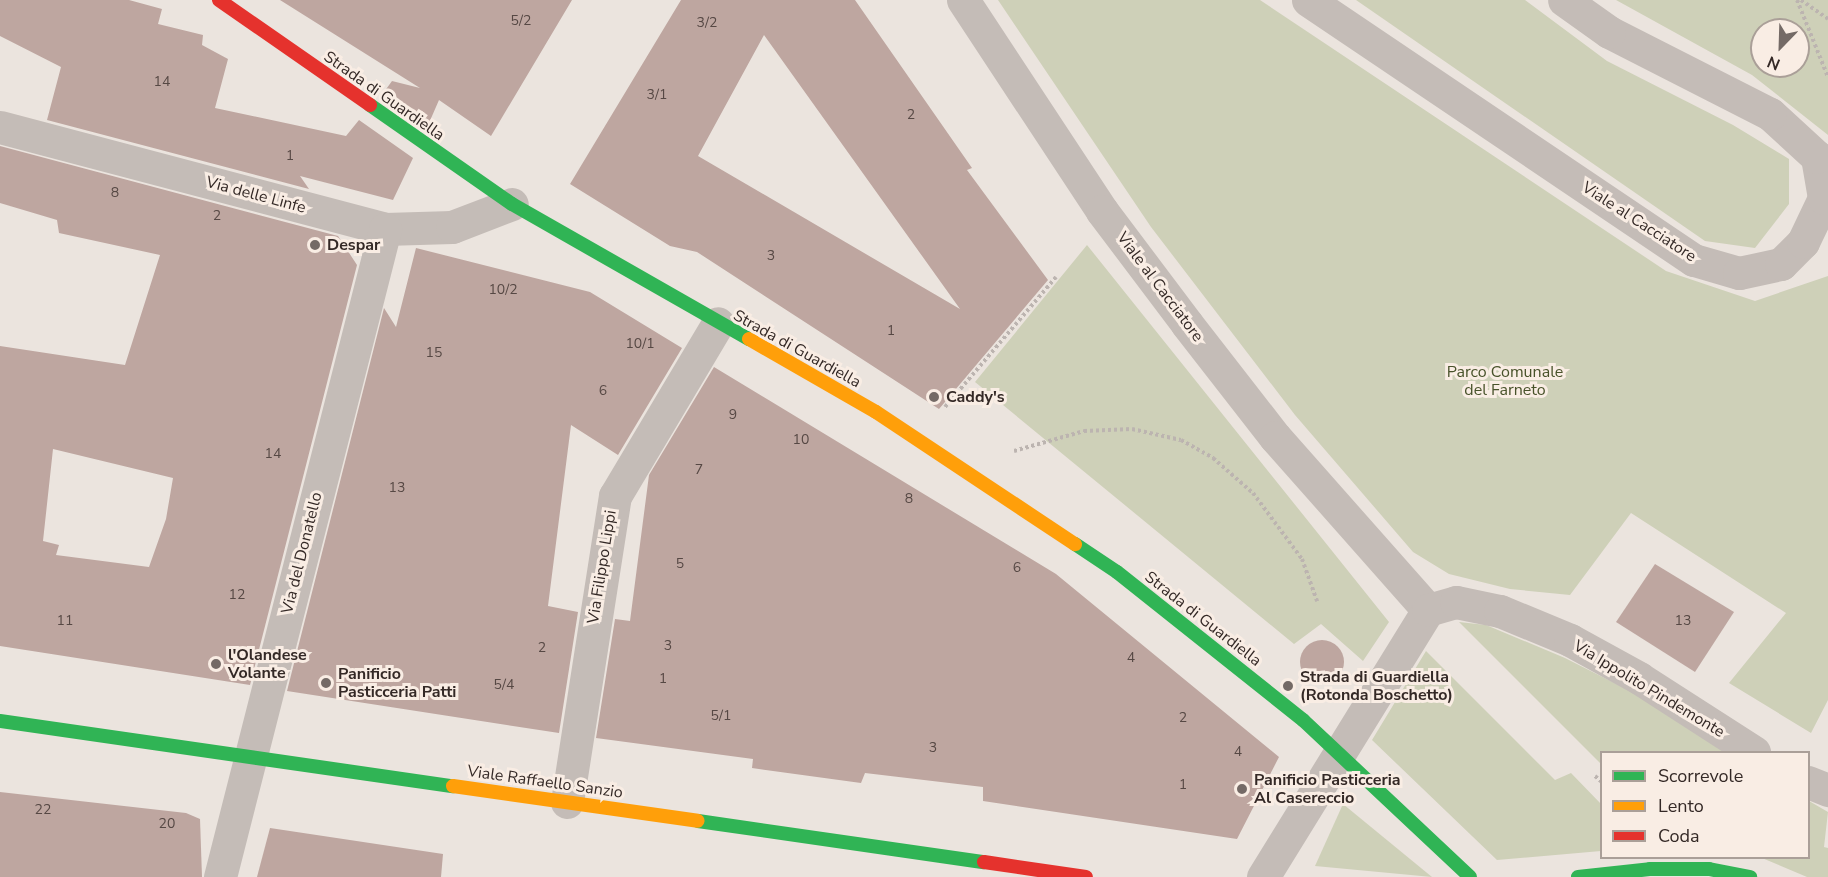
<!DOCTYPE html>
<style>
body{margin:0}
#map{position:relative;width:1828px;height:877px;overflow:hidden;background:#ebe4de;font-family:"Nunito Sans",sans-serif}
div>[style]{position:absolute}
.green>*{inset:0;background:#ced0b8}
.building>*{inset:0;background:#bea6a0}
.round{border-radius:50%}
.path>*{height:4px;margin-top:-2px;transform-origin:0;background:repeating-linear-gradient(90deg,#bcb4b0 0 3px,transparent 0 6px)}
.street>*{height:33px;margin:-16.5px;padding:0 16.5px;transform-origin:16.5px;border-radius:16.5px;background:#c4bcb7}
.fast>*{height:14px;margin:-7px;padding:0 7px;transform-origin:7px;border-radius:7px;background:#30b455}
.slow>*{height:14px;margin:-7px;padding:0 7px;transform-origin:7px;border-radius:7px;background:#ff9f0a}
.jam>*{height:14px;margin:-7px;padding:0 7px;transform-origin:7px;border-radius:7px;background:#e5322d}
.dots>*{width:16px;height:16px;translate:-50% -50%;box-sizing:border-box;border:3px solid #f9ede4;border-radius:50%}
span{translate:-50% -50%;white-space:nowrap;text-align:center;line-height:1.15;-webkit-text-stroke:6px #f9ede4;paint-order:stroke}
.number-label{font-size:14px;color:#564844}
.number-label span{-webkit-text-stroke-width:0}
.street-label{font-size:16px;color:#342926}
.poi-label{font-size:16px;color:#342926;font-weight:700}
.left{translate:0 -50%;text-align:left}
.park-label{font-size:16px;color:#48522a}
.legend{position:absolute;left:1600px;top:751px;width:210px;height:108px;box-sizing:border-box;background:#f9ede4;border:2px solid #aa9f98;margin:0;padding:8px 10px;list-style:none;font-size:18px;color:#342926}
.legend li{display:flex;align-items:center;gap:12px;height:30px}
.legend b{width:30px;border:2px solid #aa9f98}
.north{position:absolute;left:1750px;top:18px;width:60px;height:60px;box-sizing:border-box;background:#f9ede4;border:2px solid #aa9f98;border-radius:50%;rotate:203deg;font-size:16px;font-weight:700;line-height:24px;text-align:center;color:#342926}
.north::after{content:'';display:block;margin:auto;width:21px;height:27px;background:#746a66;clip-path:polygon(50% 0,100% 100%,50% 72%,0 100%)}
</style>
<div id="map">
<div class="green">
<i style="clip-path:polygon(998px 0,1260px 0,1666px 271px,1755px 301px,1828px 276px,1828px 700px,1811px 733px,1729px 683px,1786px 613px,1631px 513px,1570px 595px,1510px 589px,1449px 574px,1413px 552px,1295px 415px,1151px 227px)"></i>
<i style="clip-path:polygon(1356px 0,1525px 0,1607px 61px,1733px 125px,1789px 159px,1789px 204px,1755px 248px,1705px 241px)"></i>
<i style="clip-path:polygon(evenodd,1616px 0,1828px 0,1828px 135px,1752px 75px,1616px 0,1762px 30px,1798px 30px,1798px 66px,1762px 66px,1762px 30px)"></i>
<i style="clip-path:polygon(1087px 245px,1389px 622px,1363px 661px,1321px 624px,1294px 644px,975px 382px)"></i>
<i style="clip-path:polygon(1459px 622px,1486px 625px,1565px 658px,1648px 700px,1724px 752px,1602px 752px,1601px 764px)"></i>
<i style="clip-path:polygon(1426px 651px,1555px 780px,1571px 773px,1601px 804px,1601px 851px,1497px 860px,1372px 740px)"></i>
<i style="clip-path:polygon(1809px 801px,1828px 812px,1824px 847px,1828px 848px,1828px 877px,1807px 877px,1762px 858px,1808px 858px)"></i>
<i style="clip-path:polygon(1343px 804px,1432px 877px,1315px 866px)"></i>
</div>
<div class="building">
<i style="clip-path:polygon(0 0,129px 0,162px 9px,158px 24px,203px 35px,202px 45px,228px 59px,215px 108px,346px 136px,359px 120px,413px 158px,393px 200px,300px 176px,309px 189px,47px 120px,61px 67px,0 36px)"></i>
<i style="clip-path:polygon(280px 0,572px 0,491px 136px,439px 100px,429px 123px,384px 92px,392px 81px,420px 88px)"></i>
<i style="clip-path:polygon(evenodd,681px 0,855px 0,972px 168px,967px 170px,1048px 280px,939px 409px,697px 252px,670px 246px,570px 184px,681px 0,764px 35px,960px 309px,698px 156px,764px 35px)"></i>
<i style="clip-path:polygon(evenodd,0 146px,338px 236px,357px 265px,250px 685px,0 646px,0 346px,125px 365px,160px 255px,59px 233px,57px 220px,0 203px,0 146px,53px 449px,173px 478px,166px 519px,149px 567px,56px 555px,59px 545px,43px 541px,53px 449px)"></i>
<i style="clip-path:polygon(416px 248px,590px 292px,682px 348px,618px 455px,571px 425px,548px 606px,578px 612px,559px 733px,287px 691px,384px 308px,396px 327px)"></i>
<i style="clip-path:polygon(714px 367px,1056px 574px,1279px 757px,1237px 839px,983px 801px,983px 787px,865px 773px,861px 783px,752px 768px,753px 759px,596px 738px,615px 619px,630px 621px,649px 475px)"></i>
<i style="clip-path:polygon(1655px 564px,1734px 612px,1695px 672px,1616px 622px)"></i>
<i class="round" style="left:1300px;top:640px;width:44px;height:44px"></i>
<i style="clip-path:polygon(0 792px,186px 813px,200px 819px,202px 877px,0 877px)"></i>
<i style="clip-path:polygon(270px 828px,443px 854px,441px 877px,257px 877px)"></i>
</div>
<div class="path">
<i style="left:1797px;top:0;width:83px;rotate:68.1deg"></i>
<i style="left:1801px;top:0;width:33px;rotate:35deg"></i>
<i style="left:945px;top:407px;width:171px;rotate:-49.5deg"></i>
<i style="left:1014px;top:451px;width:73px;rotate:-15.9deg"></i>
<i style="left:1084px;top:431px;width:48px;rotate:-2.4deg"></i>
<i style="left:1132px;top:429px;width:50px;rotate:12.7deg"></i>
<i style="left:1181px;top:440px;width:37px;rotate:29deg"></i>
<i style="left:1213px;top:458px;width:53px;rotate:41.2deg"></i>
<i style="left:1253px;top:493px;width:82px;rotate:53.4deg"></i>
<i style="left:1302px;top:559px;width:45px;rotate:70.3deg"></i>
<i style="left:1595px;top:776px;width:9px;rotate:41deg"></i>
</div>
<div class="street">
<i style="left:963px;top:0;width:253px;rotate:56.6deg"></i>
<i style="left:1102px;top:211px;width:141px;rotate:53deg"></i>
<i style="left:1187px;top:324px;width:143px;rotate:52.1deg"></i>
<i style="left:1275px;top:437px;width:231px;rotate:48.5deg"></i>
<i style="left:1308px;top:0;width:465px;rotate:34deg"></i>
<i style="left:1694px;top:260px;width:47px;rotate:16.1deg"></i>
<i style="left:1739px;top:273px;width:43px;rotate:-12.1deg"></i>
<i style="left:1781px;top:264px;width:31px;rotate:-45deg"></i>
<i style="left:1803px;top:242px;width:49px;rotate:-64.5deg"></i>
<i style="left:1824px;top:198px;width:42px;rotate:-99.7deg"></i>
<i style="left:1817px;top:157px;width:64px;rotate:-137.5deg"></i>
<i style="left:1770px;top:114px;width:181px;rotate:-153deg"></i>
<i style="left:1609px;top:32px;width:55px;rotate:-144.6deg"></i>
<i style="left:0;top:127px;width:398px;rotate:14.8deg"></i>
<i style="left:385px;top:229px;width:67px;rotate:-1.7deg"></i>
<i style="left:452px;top:227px;width:64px;rotate:-21deg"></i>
<i style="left:1808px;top:782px;width:22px;rotate:22deg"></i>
<i style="left:567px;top:802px;width:310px;rotate:-81.1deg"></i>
<i style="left:615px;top:496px;width:201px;rotate:-59.2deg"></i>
<i style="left:220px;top:877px;width:669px;rotate:-75.71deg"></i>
<i style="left:1263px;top:877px;width:314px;rotate:-58.3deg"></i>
<i style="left:1428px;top:610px;width:29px;rotate:-16deg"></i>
<i style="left:1456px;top:602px;width:45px;rotate:11.6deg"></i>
<i style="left:1500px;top:611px;width:76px;rotate:22.5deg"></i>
<i style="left:1570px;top:640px;width:79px;rotate:28.8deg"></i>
<i style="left:1639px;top:678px;width:137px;rotate:32.8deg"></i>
</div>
<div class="fast">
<i style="left:370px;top:105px;width:173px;rotate:34.9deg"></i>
<i style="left:512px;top:204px;width:273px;rotate:29.7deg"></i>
<i style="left:1075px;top:544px;width:50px;rotate:33.7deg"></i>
<i style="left:1117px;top:572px;width:238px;rotate:38.5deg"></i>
<i style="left:1303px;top:720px;width:229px;rotate:43.2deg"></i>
<i style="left:0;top:721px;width:458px;rotate:8.2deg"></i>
<i style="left:698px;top:821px;width:289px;rotate:8.2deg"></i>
<i style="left:1578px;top:877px;width:72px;rotate:-6.3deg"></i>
<i style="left:1650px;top:869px;width:59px"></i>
<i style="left:1709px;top:869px;width:42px;rotate:11deg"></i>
</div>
<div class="slow">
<i style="left:749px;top:339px;width:146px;rotate:29.9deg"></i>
<i style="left:876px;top:412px;width:239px;rotate:33.6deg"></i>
<i style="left:453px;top:786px;width:247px;rotate:8.1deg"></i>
</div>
<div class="jam">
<i style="left:219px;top:0;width:184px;rotate:34.8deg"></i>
<i style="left:984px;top:862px;width:103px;rotate:8.4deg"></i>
</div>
<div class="dots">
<i style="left:315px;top:245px;background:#746a66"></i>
<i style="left:934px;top:397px;background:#746a66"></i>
<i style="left:216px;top:664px;background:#746a66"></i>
<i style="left:326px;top:683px;background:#746a66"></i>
<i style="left:1288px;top:686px;background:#746a66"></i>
<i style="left:1242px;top:789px;background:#746a66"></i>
</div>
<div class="number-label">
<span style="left:521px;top:21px">5/2</span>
<span style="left:707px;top:23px">3/2</span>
<span style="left:162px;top:82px">14</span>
<span style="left:657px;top:95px">3/1</span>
<span style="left:911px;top:115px">2</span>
<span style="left:290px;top:156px">1</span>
<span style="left:115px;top:193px">8</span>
<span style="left:217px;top:216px">2</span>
<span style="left:771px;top:256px">3</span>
<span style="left:503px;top:290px">10/2</span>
<span style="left:891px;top:331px">1</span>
<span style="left:640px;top:344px">10/1</span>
<span style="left:434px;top:353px">15</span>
<span style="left:603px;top:391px">6</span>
<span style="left:733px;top:415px">9</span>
<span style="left:801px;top:440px">10</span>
<span style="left:273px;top:454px">14</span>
<span style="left:699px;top:470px">7</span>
<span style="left:397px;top:488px">13</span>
<span style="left:909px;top:499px">8</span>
<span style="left:680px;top:564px">5</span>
<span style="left:1017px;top:568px">6</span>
<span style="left:237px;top:595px">12</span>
<span style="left:65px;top:621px">11</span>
<span style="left:1683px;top:621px">13</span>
<span style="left:668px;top:646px">3</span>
<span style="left:542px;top:648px">2</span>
<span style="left:1131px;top:658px">4</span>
<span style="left:663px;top:679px">1</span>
<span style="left:504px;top:685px">5/4</span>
<span style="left:721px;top:716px">5/1</span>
<span style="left:1183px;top:718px">2</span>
<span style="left:933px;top:748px">3</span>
<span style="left:1238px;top:752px">4</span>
<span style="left:1183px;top:785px">1</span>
<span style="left:43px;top:810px">22</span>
<span style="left:167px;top:824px">20</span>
</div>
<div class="street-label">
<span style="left:384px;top:96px;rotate:35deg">Strada di Guardiella</span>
<span style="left:256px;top:195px;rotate:15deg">Via delle Linfe</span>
<span style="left:1639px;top:222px;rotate:33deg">Viale al Cacciatore</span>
<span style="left:1160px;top:287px;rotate:53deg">Viale al Cacciatore</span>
<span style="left:797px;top:349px;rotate:29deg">Strada di Guardiella</span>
<span style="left:302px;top:553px;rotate:-76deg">Via del Donatello</span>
<span style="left:602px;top:567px;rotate:-81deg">Via Filippo Lippi</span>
<span style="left:1203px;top:619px;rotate:38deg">Strada di Guardiella</span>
<span style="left:1649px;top:689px;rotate:31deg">Via Ippolito Pindemonte</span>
<span style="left:545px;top:782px;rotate:8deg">Viale Raffaello Sanzio</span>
</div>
<div class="poi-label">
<span class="left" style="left:327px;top:245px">Despar</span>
<span class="left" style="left:946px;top:397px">Caddy's</span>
<span class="left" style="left:228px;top:664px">l'Olandese<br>Volante</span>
<span class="left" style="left:338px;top:683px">Panificio<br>Pasticceria Patti</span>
<span class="left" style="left:1300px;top:686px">Strada di Guardiella<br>(Rotonda Boschetto)</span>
<span class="left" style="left:1254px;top:789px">Panificio Pasticceria<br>Al Casereccio</span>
</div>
<div class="park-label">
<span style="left:1505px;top:381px">Parco Comunale<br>del Farneto</span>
</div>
<ul class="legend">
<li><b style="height:8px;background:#30b455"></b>Scorrevole</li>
<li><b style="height:8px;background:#ff9f0a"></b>Lento</li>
<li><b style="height:8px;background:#e5322d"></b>Coda</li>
</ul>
<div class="north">N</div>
</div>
